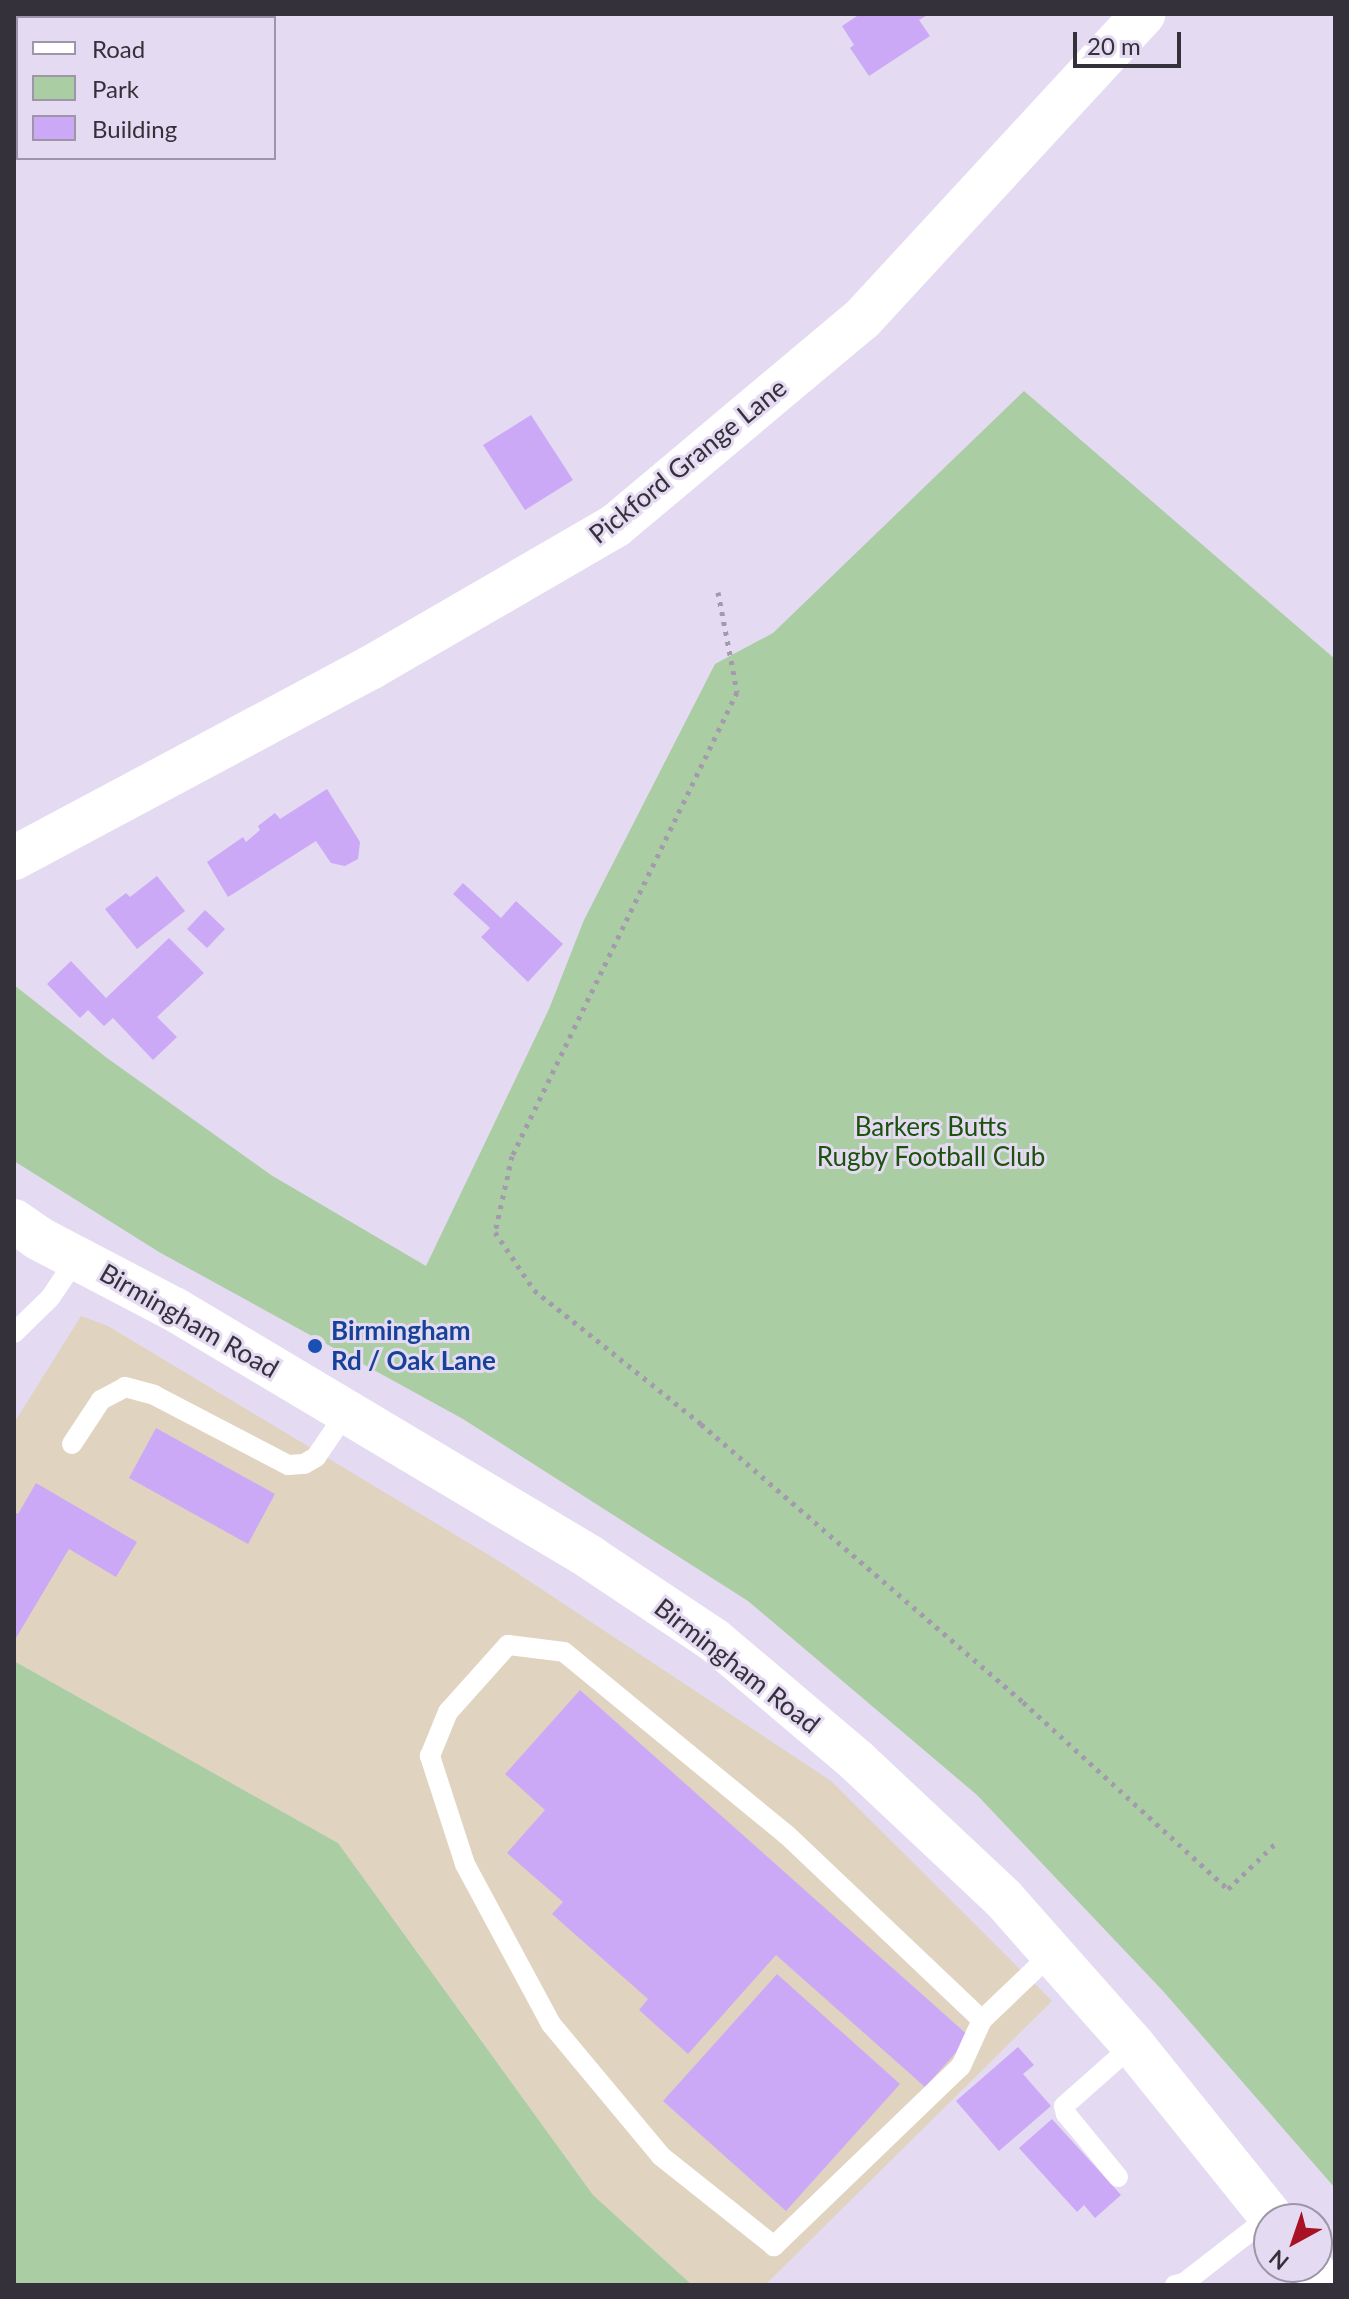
<!DOCTYPE html>
<style>
body{margin:0}
#map{position:relative;width:1349px;height:2299px;overflow:hidden;background:#e4daf1;font-family:Lato,sans-serif}
div>[style]{position:absolute}
.industrial>*{inset:0;background:#e0d4c0}
.green>*{inset:0;background:#abcda4}
.building>*{inset:0;background:#cca9f6}
.path>*{height:5px;margin-top:-2.5px;transform-origin:0;background:repeating-linear-gradient(90deg,#a39bad 0 4px,transparent 0 10px)}
.lane>*{height:20px;margin:-10px;padding:0 10px;transform-origin:10px;border-radius:10px;background:#fff}
.secondary>*{height:44px;margin:-22px;padding:0 22px;transform-origin:22px;border-radius:22px;background:#fff}
.dots>*{width:22px;height:22px;translate:-50% -50%;box-sizing:border-box;border:4px solid #e4daf1;border-radius:50%}
span{translate:-50% -50%;white-space:nowrap;text-align:center;line-height:1.15;-webkit-text-stroke:6px #e4daf1;paint-order:stroke}
.street-label{font-size:26px;color:#35313a}
.park-label{font-size:26px;color:#1b520c}
.transit-label{font-size:26px;color:#164399;font-weight:700}
.left{translate:0 -50%;text-align:left}
.frame{position:absolute;inset:0;border:16px solid #35313a;pointer-events:none}
.legend{position:absolute;left:16px;top:16px;width:260px;height:144px;box-sizing:border-box;background:#e4daf1;border:2px solid #9e96a8;margin:0;padding:10px 14px;list-style:none;font-size:24px;color:#35313a}
.legend li{display:flex;align-items:center;gap:16px;height:40px}
.legend b{width:40px;border:2px solid #9e96a8}
.north{position:absolute;left:1253px;top:2203px;width:80px;height:80px;box-sizing:border-box;background:#e4daf1;border:2px solid #9e96a8;border-radius:50%;rotate:220deg;font-size:22px;font-weight:700;line-height:32px;text-align:center;color:#35313a}
.north::after{content:'';display:block;margin:auto;width:28px;height:36px;background:#a91225;clip-path:polygon(50% 0,100% 100%,50% 72%,0 100%)}
.scale{position:absolute;left:1073px;top:32px;width:108px;height:36px;box-sizing:border-box;border:4px solid #35313a;border-top:0;padding-left:10px;font-size:24px;line-height:28px;white-space:nowrap;color:#35313a;-webkit-text-stroke:6px #e4daf1;paint-order:stroke}
</style>
<div id="map">
<div class="industrial">
<i style="clip-path:polygon(81px 1316px,108px 1326px,502px 1563px,831px 1781px,1052px 2001px,765px 2285px,692px 2285px,593px 2195px,338px 1843px,14px 1661px,14px 1423px)"></i>
</div>
<div class="green">
<i style="clip-path:polygon(1024px 391px,1335px 659px,1335px 2188px,1163px 1991px,977px 1795px,748px 1601px,463px 1419px,159px 1252px,14px 1161px,14px 985px,107px 1058px,271px 1175px,426px 1266px,549px 1009px,584px 920px,715px 664px,773px 633px)"></i>
<i style="clip-path:polygon(14px 1661px,338px 1843px,593px 2195px,692px 2285px,14px 2285px)"></i>
</div>
<div class="building">
<i style="clip-path:polygon(860px 14px,929px 14px,919px 20px,930px 36px,869px 76px,850px 48px,854px 45px,842px 26px)"></i>
<i style="clip-path:polygon(531px 415px,573px 480px,525px 510px,483px 445px)"></i>
<i style="clip-path:polygon(327px 789px,360px 842px,358px 859px,345px 866px,331px 863px,316px 841px,228px 897px,207px 862px,243px 837px,246px 842px,260px 830px,258px 826px,275px 813px,280px 819px)"></i>
<i style="clip-path:polygon(157px 876px,185px 911px,137px 949px,105px 909px,126px 893px,130px 897px)"></i>
<i style="clip-path:polygon(463px 883px,501px 918px,516px 901px,563px 944px,528px 982px,481px 937px,490px 928px,453px 894px)"></i>
<i style="clip-path:polygon(205px 910px,225px 929px,207px 948px,187px 929px)"></i>
<i style="clip-path:polygon(169px 938px,204px 973px,157px 1017px,177px 1037px,153px 1060px,113px 1018px,104px 1026px,88px 1010px,80px 1018px,47px 984px,71px 961px,106px 998px)"></i>
<i style="clip-path:polygon(156px 1428px,275px 1494px,248px 1544px,129px 1478px)"></i>
<i style="clip-path:polygon(36px 1483px,137px 1542px,116px 1577px,69px 1549px,16px 1638px,14px 1512px,18px 1514px)"></i>
<i style="clip-path:polygon(580px 1690px,970px 2037px,925px 2087px,776px 1955px,688px 2054px,639px 2010px,648px 1999px,552px 1914px,563px 1902px,507px 1853px,545px 1810px,505px 1774px)"></i>
<i style="clip-path:polygon(777px 1974px,900px 2084px,786px 2211px,663px 2101px)"></i>
<i style="clip-path:polygon(1018px 2047px,1034px 2065px,1023px 2074px,1051px 2106px,999px 2151px,956px 2101px)"></i>
<i style="clip-path:polygon(1052px 2119px,1121px 2195px,1095px 2218px,1084px 2205px,1077px 2212px,1019px 2148px)"></i>
</div>
<div class="path">
<i style="left:718px;top:592px;width:102px;rotate:79.2deg"></i>
<i style="left:737px;top:692px;width:516px;rotate:115.87deg"></i>
<i style="left:512px;top:1156px;width:78px;rotate:102.6deg"></i>
<i style="left:495px;top:1232px;width:70px;rotate:56.1deg"></i>
<i style="left:534px;top:1290px;width:214px;rotate:38.7deg"></i>
<i style="left:701px;top:1424px;width:425px;rotate:40.8deg"></i>
<i style="left:1023px;top:1702px;width:277px;rotate:42.4deg"></i>
<i style="left:1228px;top:1889px;width:66px;rotate:-43.8deg"></i>
</div>
<div class="lane">
<i style="left:14px;top:1333px;width:50px;rotate:-44.2deg"></i>
<i style="left:50px;top:1298px;width:48px;rotate:-56deg"></i>
<i style="left:72px;top:1444px;width:53px;rotate:-56.6deg"></i>
<i style="left:101px;top:1400px;width:27px;rotate:-28deg"></i>
<i style="left:125px;top:1387px;width:30px;rotate:15deg"></i>
<i style="left:154px;top:1395px;width:151px;rotate:27.6deg"></i>
<i style="left:288px;top:1465px;width:16px;rotate:-4deg"></i>
<i style="left:304px;top:1464px;width:14px;rotate:-30deg"></i>
<i style="left:316px;top:1457px;width:53px;rotate:-55.7deg"></i>
<i style="left:982px;top:2020px;width:51px;rotate:114.5deg"></i>
<i style="left:961px;top:2066px;width:260px;rotate:136.1deg"></i>
<i style="left:774px;top:2246px;width:144px;rotate:-141.5deg"></i>
<i style="left:661px;top:2156px;width:172px;rotate:-129.8deg"></i>
<i style="left:551px;top:2024px;width:182px;rotate:-118.3deg"></i>
<i style="left:465px;top:1864px;width:114px;rotate:-108deg"></i>
<i style="left:430px;top:1756px;width:48px;rotate:-67.8deg"></i>
<i style="left:448px;top:1712px;width:90px;rotate:-48.2deg"></i>
<i style="left:508px;top:1645px;width:56px;rotate:7.1deg"></i>
<i style="left:564px;top:1652px;width:288px;rotate:39.4deg"></i>
<i style="left:787px;top:1835px;width:269px;rotate:43.5deg"></i>
<i style="left:982px;top:2020px;width:97px;rotate:-43.7deg"></i>
<i style="left:1118px;top:2177px;width:82px;rotate:-129.5deg"></i>
<i style="left:1066px;top:2114px;width:8px;rotate:-104deg"></i>
<i style="left:1064px;top:2106px;width:92px;rotate:-41.5deg"></i>
<i style="left:1175px;top:2285px;width:9px;rotate:-13deg"></i>
<i style="left:1184px;top:2283px;width:109px;rotate:-37.9deg"></i>
</div>
<div class="secondary">
<i style="left:14px;top:858px;width:404px;rotate:-28.1deg"></i>
<i style="left:370px;top:668px;width:283px;rotate:-30.1deg"></i>
<i style="left:615px;top:526px;width:322px;rotate:-40deg"></i>
<i style="left:862px;top:319px;width:415px;rotate:-47.3deg"></i>
<i style="left:14px;top:1221px;width:29px;rotate:35deg"></i>
<i style="left:38px;top:1238px;width:153px;rotate:27.6deg"></i>
<i style="left:174px;top:1309px;width:486px;rotate:30.8deg"></i>
<i style="left:591px;top:1558px;width:148px;rotate:33.7deg"></i>
<i style="left:714px;top:1640px;width:187px;rotate:40.2deg"></i>
<i style="left:857px;top:1761px;width:200px;rotate:43.2deg"></i>
<i style="left:1003px;top:1898px;width:196px;rotate:48.5deg"></i>
<i style="left:1133px;top:2045px;width:223px;rotate:51.2deg"></i>
<i style="left:1310px;top:2267px;width:23px;rotate:52deg"></i>
</div>
<div class="dots">
<i style="left:315px;top:1346px;background:#1a4fb4"></i>
</div>
<div class="street-label">
<span style="left:688px;top:461px;rotate:-39deg">Pickford Grange Lane</span>
<span style="left:189px;top:1321px;rotate:30deg">Birmingham Road</span>
<span style="left:737px;top:1666px;rotate:38deg">Birmingham Road</span>
</div>
<div class="park-label">
<span style="left:931px;top:1142px">Barkers Butts<br>Rugby Football Club</span>
</div>
<div class="transit-label">
<span class="left" style="left:331px;top:1346px">Birmingham<br>Rd / Oak Lane</span>
</div>
<div class="frame"></div>
<ul class="legend">
<li><b style="height:10px;background:#fff"></b>Road</li>
<li><b style="height:22px;background:#abcda4"></b>Park</li>
<li><b style="height:22px;background:#cca9f6"></b>Building</li>
</ul>
<div class="north">N</div>
<div class="scale">20 m</div>
</div>
